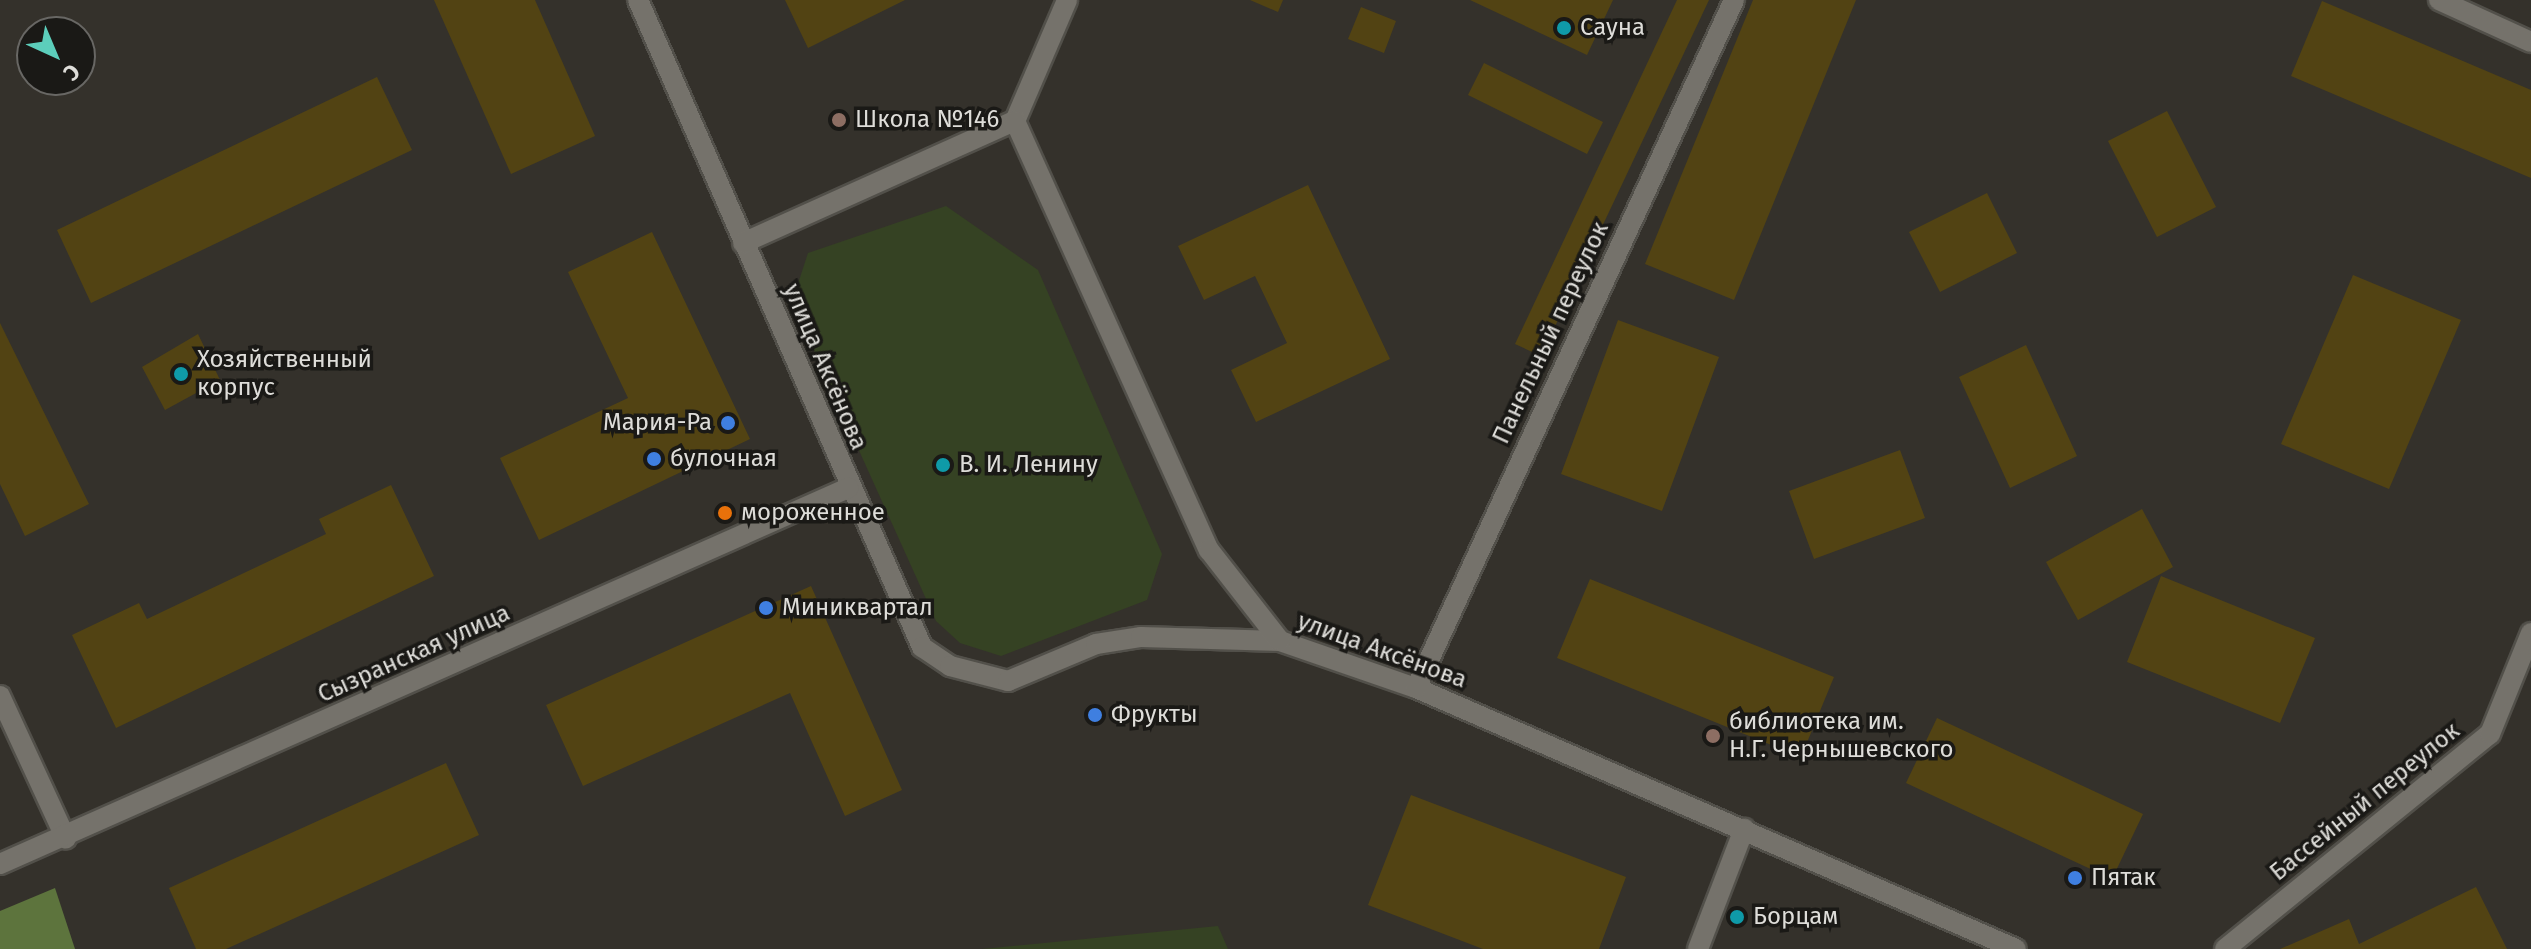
<!DOCTYPE html>
<meta charset="utf-8">
<style>
body{margin:0}
#map{position:relative;width:2531px;height:949px;overflow:hidden;background:#34312b;font-family:"Fira Sans",sans-serif}
div>[style]{position:absolute}
.green>*{inset:0;background:#354223}
.forest>*{inset:0;background:#5d743d}
.building>*{inset:0;background:#524313}
.roads{filter:drop-shadow(2px 0 #52504a) drop-shadow(-2px 0 #52504a) drop-shadow(0 2px #52504a) drop-shadow(0 -2px #52504a)}
.service>*{height:20px;margin:-10px;padding:0 10px;transform-origin:10px;border-radius:10px;background:#75726b}
.minor>*{height:20px;margin:-10px;padding:0 10px;transform-origin:10px;border-radius:10px;background:#75726b}
.dots>*{width:22px;height:22px;translate:-50% -50%;box-sizing:border-box;border:4px solid #1a1916;border-radius:50%}
span{translate:-50% -50%;white-space:nowrap;text-align:center;line-height:1.15;-webkit-text-stroke:7px #1a1916;paint-order:stroke}
.poi-label{font-size:24px;color:#deddd9}
.left{translate:0 -50%;text-align:left}
.right{translate:-100% -50%;text-align:right}
.street-label{font-size:24px;color:#deddd9}
.north{position:absolute;left:16px;top:16px;width:80px;height:80px;box-sizing:border-box;background:#1a1916;border:2px solid #686764;border-radius:50%;rotate:136deg;font-size:22px;font-weight:700;line-height:32px;text-align:center;color:#deddd9}
.north::after{content:'';display:block;margin:auto;width:28px;height:36px;background:#5ccebb;clip-path:polygon(50% 0,100% 100%,50% 72%,0 100%)}
</style>
<div id="map">
<div class="green">
<i style="clip-path:polygon(946px 206px,1038px 270px,1162px 554px,1147px 600px,1001px 656px,960px 643px,936px 621px,792px 302px,808px 253px)"></i>
<i style="clip-path:polygon(1218px 926px,1228px 949px,982px 949px)"></i>
</div>
<div class="forest">
<i style="clip-path:polygon(55px 888px,75px 949px,0 949px,0 911px)"></i>
</div>
<div class="building">
<i style="clip-path:polygon(434px 0,535px 0,595px 136px,511px 174px)"></i>
<i style="clip-path:polygon(785px 0,905px 0,808px 48px)"></i>
<i style="clip-path:polygon(1250px 0,1283px 0,1278px 12px)"></i>
<i style="clip-path:polygon(1470px 0,1613px 0,1587px 55px)"></i>
<i style="clip-path:polygon(1677px 0,1709px 0,1541px 356px,1515px 344px)"></i>
<i style="clip-path:polygon(1753px 0,1856px 0,1734px 300px,1645px 264px)"></i>
<i style="clip-path:polygon(2322px 1px,2531px 90px,2531px 178px,2291px 76px)"></i>
<i style="clip-path:polygon(1361px 7px,1396px 21px,1384px 53px,1348px 39px)"></i>
<i style="clip-path:polygon(1484px 63px,1603px 122px,1587px 154px,1468px 95px)"></i>
<i style="clip-path:polygon(377px 77px,412px 150px,91px 303px,57px 230px)"></i>
<i style="clip-path:polygon(2167px 111px,2216px 207px,2157px 237px,2108px 141px)"></i>
<i style="clip-path:polygon(1308px 185px,1390px 359px,1256px 422px,1231px 370px,1287px 343px,1255px 276px,1204px 300px,1178px 246px)"></i>
<i style="clip-path:polygon(1987px 193px,2017px 253px,1940px 292px,1909px 232px)"></i>
<i style="clip-path:polygon(652px 232px,750px 439px,539px 540px,500px 458px,628px 398px,568px 272px)"></i>
<i style="clip-path:polygon(2353px 275px,2461px 320px,2389px 489px,2281px 444px)"></i>
<i style="clip-path:polygon(1618px 320px,1719px 357px,1662px 511px,1561px 474px)"></i>
<i style="clip-path:polygon(0 323px,89px 504px,25px 536px,0 484px)"></i>
<i style="clip-path:polygon(198px 334px,220px 380px,165px 410px,142px 367px)"></i>
<i style="clip-path:polygon(2026px 345px,2077px 456px,2010px 488px,1959px 377px)"></i>
<i style="clip-path:polygon(1900px 450px,1925px 518px,1814px 559px,1789px 491px)"></i>
<i style="clip-path:polygon(391px 485px,434px 576px,116px 728px,72px 635px,139px 603px,147px 619px,326px 534px,319px 519px)"></i>
<i style="clip-path:polygon(2142px 509px,2173px 567px,2078px 620px,2046px 562px)"></i>
<i style="clip-path:polygon(2161px 576px,2315px 638px,2280px 723px,2127px 662px)"></i>
<i style="clip-path:polygon(1590px 579px,1834px 677px,1801px 757px,1557px 658px)"></i>
<i style="clip-path:polygon(811px 586px,902px 790px,845px 816px,790px 693px,583px 786px,546px 705px)"></i>
<i style="clip-path:polygon(1937px 718px,2143px 814px,2112px 879px,1906px 783px)"></i>
<i style="clip-path:polygon(446px 763px,479px 835px,226px 949px,196px 949px,169px 888px)"></i>
<i style="clip-path:polygon(1411px 795px,1626px 877px,1599px 949px,1483px 949px,1368px 905px)"></i>
<i style="clip-path:polygon(2476px 887px,2507px 949px,2280px 949px,2349px 919px,2359px 944px)"></i>
</div>
<div class="roads">
<div class="service">
<i style="left:1698px;top:949px;width:129px;rotate:-69deg"></i>
</div>
<div class="minor">
<i style="left:638px;top:0;width:707px;rotate:66.3deg"></i>
<i style="left:922px;top:647px;width:34px;rotate:34deg"></i>
<i style="left:950px;top:666px;width:60px;rotate:14.5deg"></i>
<i style="left:1008px;top:681px;width:95px;rotate:-22.8deg"></i>
<i style="left:1096px;top:644px;width:46px;rotate:-8.8deg"></i>
<i style="left:1141px;top:637px;width:139px;rotate:1.6deg"></i>
<i style="left:1280px;top:641px;width:144px;rotate:19.1deg"></i>
<i style="left:1416px;top:688px;width:654px;rotate:23.51deg"></i>
<i style="left:2439px;top:0;width:101px;rotate:24.5deg"></i>
<i style="left:1015px;top:121px;width:132px;rotate:-66.7deg"></i>
<i style="left:743px;top:243px;width:298px;rotate:-24.2deg"></i>
<i style="left:1015px;top:121px;width:471px;rotate:65.7deg"></i>
<i style="left:1209px;top:550px;width:115px;rotate:52deg"></i>
<i style="left:1416px;top:688px;width:758px;rotate:-65.19deg"></i>
<i style="left:0;top:696px;width:157px;rotate:65.2deg"></i>
<i style="left:0;top:864px;width:928px;rotate:-23.91deg"></i>
<i style="left:2225px;top:949px;width:341px;rotate:-39.1deg"></i>
<i style="left:2490px;top:734px;width:109px;rotate:-67.9deg"></i>
</div>
</div>
<div class="dots">
<i style="left:1564px;top:28px;background:#0f9aa8"></i>
<i style="left:839px;top:120px;background:#8d6e63"></i>
<i style="left:181px;top:374px;background:#0f9aa8"></i>
<i style="left:728px;top:423px;background:#3f7fe0"></i>
<i style="left:654px;top:459px;background:#3f7fe0"></i>
<i style="left:943px;top:465px;background:#0f9aa8"></i>
<i style="left:725px;top:513px;background:#e8710a"></i>
<i style="left:766px;top:608px;background:#3f7fe0"></i>
<i style="left:1095px;top:715px;background:#3f7fe0"></i>
<i style="left:1713px;top:736px;background:#8d6e63"></i>
<i style="left:2075px;top:878px;background:#3f7fe0"></i>
<i style="left:1737px;top:917px;background:#0f9aa8"></i>
</div>
<div class="poi-label">
<span class="left" style="left:1580px;top:28px">Сауна</span>
<span class="left" style="left:855px;top:120px">Школа №146</span>
<span class="left" style="left:197px;top:374px">Хозяйственный<br>корпус</span>
<span class="right" style="left:712px;top:423px">Мария-Ра</span>
<span class="left" style="left:670px;top:459px">булочная</span>
<span class="left" style="left:959px;top:465px">В. И. Ленину</span>
<span class="left" style="left:741px;top:513px">мороженное</span>
<span class="left" style="left:782px;top:608px">Миниквартал</span>
<span class="left" style="left:1111px;top:715px">Фрукты</span>
<span class="left" style="left:1729px;top:736px">библиотека им.<br>Н.Г. Чернышевского</span>
<span class="left" style="left:2091px;top:878px">Пятак</span>
<span class="left" style="left:1753px;top:917px">Борцам</span>
</div>
<div class="street-label">
<span style="left:1551px;top:333px;rotate:-65deg">Панельный переулок</span>
<span style="left:825px;top:367px;rotate:67deg">улица Аксёнова</span>
<span style="left:1382px;top:651px;rotate:20deg">улица Аксёнова</span>
<span style="left:414px;top:654px;rotate:-24deg">Сызранская улица</span>
<span style="left:2365px;top:802px;rotate:-39deg">Бассейный переулок</span>
</div>
<div class="north">С</div>
</div>
